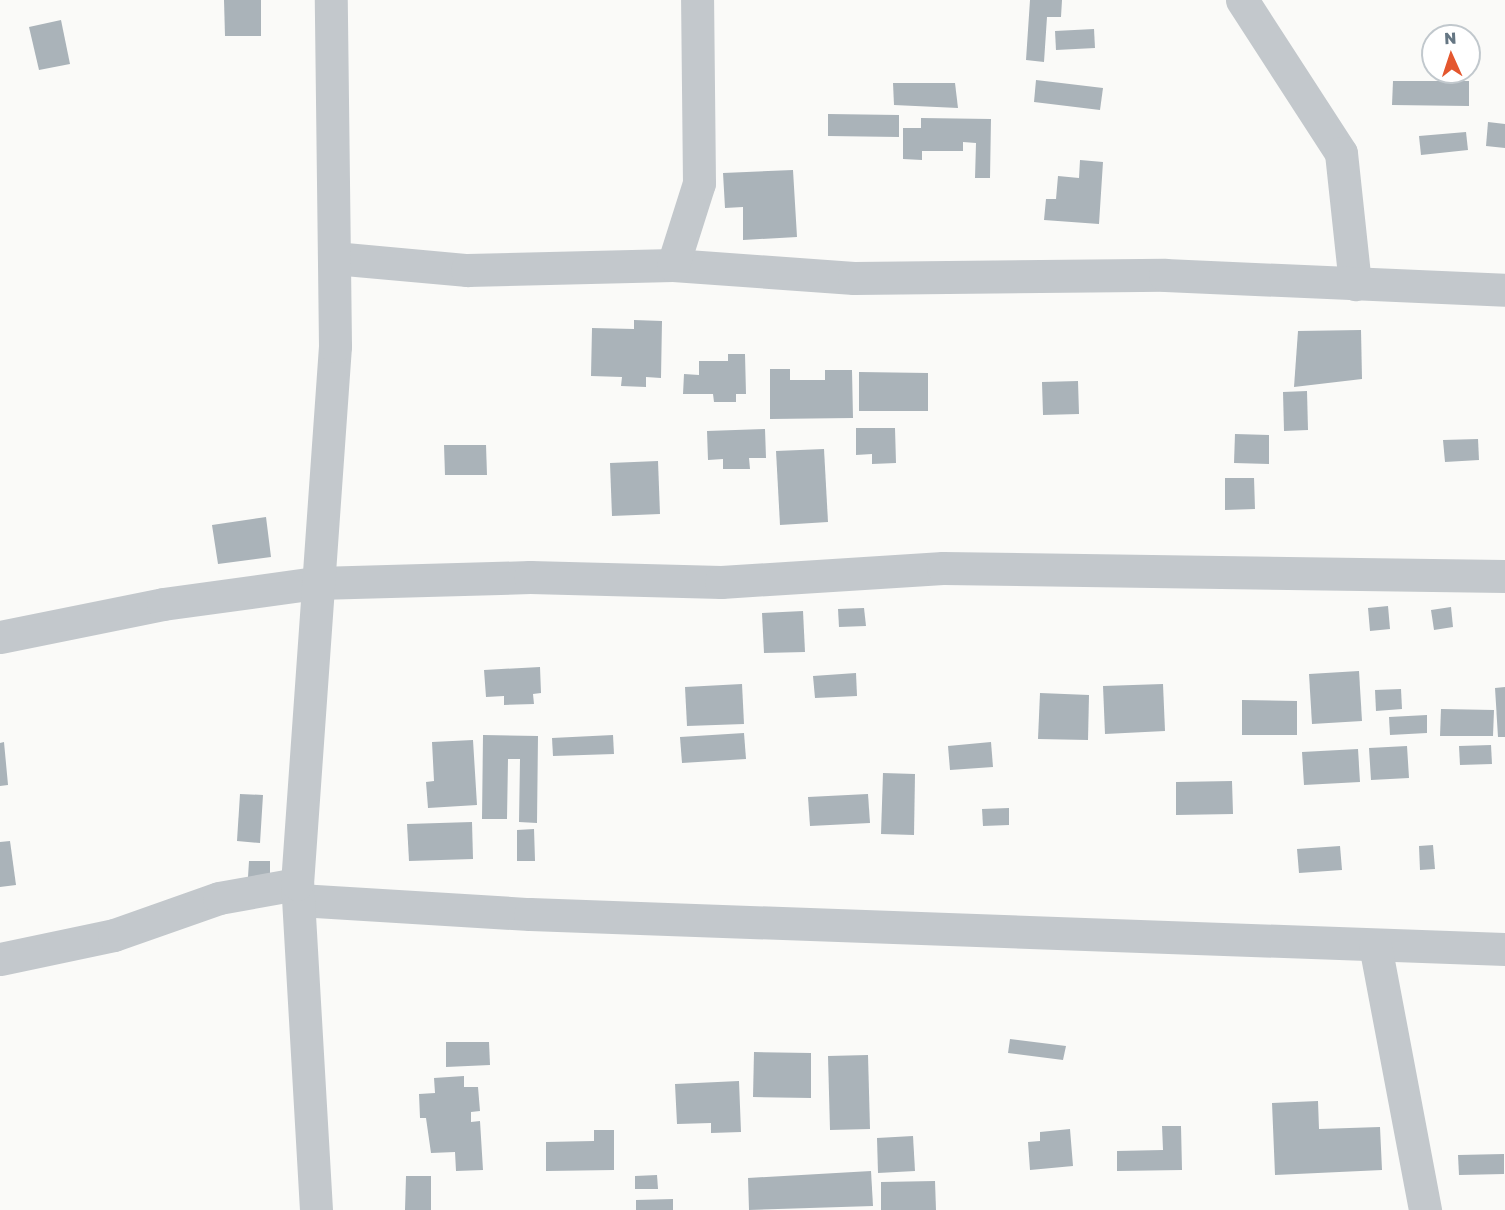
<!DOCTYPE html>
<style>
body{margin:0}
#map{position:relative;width:1505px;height:1210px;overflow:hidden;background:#fafaf8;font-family:"Golos Text",sans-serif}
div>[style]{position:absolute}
.building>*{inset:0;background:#aab3b9}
.minor>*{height:33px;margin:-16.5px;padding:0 16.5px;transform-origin:16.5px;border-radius:16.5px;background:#c3c8cc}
span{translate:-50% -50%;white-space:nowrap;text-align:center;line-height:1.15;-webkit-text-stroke:6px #fff;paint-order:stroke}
.north{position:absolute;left:1421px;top:24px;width:60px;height:60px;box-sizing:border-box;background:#fff;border:2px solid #c1c8cd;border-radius:50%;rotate:357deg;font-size:16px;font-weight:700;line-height:24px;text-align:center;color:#657683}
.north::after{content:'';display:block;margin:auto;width:21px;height:27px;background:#e4572e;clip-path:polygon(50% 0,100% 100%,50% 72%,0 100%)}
</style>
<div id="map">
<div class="building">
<i style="clip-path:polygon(224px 0,261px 0,261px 36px,225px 36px)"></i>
<i style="clip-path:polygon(1030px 0,1062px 0,1061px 17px,1047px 17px,1044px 62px,1026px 60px)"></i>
<i style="clip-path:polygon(61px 20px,70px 64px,39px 70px,29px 27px)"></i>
<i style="clip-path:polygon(1094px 29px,1095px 48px,1056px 50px,1055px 31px)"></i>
<i style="clip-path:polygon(1036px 80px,1103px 88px,1100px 110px,1034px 102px)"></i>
<i style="clip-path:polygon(1393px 81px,1469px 81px,1469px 106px,1392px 105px)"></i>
<i style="clip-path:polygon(893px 83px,955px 83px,958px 108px,894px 105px)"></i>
<i style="clip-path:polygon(828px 114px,899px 115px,899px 137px,828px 136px)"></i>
<i style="clip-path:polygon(921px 118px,991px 119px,990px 178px,975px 178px,976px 143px,963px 142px,963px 151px,922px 151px,922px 160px,903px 159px,903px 128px,921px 128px)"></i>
<i style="clip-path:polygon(1488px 122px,1505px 124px,1505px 148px,1486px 146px)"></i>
<i style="clip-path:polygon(1466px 132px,1468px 150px,1421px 155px,1419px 136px)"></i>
<i style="clip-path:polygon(1080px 160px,1103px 162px,1099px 224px,1044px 220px,1046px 199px,1056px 199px,1058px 176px,1079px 178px)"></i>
<i style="clip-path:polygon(793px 170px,797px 237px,743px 240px,743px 207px,725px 208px,723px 173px)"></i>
<i style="clip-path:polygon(634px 320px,662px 321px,661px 378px,646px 377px,646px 387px,621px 386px,622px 377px,591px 376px,592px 328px,634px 329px)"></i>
<i style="clip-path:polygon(1361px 330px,1362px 379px,1294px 387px,1298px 331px)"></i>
<i style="clip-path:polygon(728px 354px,745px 354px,746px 394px,736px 394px,736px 402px,714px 402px,713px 394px,683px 394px,684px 374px,699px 375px,699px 361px,728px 361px)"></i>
<i style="clip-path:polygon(770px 369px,790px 369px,790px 380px,825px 380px,825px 370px,852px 370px,853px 418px,770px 419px)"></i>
<i style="clip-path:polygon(859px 372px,928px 373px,928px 411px,859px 411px)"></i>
<i style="clip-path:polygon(1078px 381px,1079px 414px,1043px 415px,1042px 382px)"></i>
<i style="clip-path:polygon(1307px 391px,1308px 430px,1284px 431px,1283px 392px)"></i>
<i style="clip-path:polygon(856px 428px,895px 428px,896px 463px,872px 464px,872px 454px,856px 455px)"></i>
<i style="clip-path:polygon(765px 429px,766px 458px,749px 458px,750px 469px,723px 469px,723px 459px,708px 460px,707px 431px)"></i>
<i style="clip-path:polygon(1235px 434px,1269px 435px,1269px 464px,1234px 463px)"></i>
<i style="clip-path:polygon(1478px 439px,1479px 460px,1445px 462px,1443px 440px)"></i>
<i style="clip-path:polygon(444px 445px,486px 445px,487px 475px,445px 475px)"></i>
<i style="clip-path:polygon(824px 449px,828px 522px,780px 525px,776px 451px)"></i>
<i style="clip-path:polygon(658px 461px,660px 514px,612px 516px,610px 463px)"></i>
<i style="clip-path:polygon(1225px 478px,1254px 478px,1255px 509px,1225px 510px)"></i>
<i style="clip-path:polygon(266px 517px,271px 557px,218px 564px,212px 525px)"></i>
<i style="clip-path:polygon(1388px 606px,1390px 629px,1370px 631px,1368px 608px)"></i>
<i style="clip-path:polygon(1451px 607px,1453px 627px,1434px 630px,1431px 610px)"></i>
<i style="clip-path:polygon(864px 608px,866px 626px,839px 627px,838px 609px)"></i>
<i style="clip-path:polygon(803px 611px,805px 652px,764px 653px,762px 613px)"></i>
<i style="clip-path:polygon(540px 667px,541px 693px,533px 694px,534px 704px,504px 705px,504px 696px,486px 697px,484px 670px)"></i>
<i style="clip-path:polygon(1359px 671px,1362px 721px,1312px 724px,1309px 674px)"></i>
<i style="clip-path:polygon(856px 673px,857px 696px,815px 698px,813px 676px)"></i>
<i style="clip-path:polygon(742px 684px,744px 724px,687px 726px,685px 687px)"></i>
<i style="clip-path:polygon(1163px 684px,1165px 731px,1105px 734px,1103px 686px)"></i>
<i style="clip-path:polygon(1505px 687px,1505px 737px,1498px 737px,1495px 688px)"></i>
<i style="clip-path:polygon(1401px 689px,1402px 709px,1376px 711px,1375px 690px)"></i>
<i style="clip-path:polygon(1040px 693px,1089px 695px,1088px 740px,1038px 739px)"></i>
<i style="clip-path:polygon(1242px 700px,1297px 701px,1297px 735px,1242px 735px)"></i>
<i style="clip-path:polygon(1441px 709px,1494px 710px,1493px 736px,1440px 736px)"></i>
<i style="clip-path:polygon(1427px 715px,1427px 733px,1390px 735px,1389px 717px)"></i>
<i style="clip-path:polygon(744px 733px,746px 759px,682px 763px,680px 737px)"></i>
<i style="clip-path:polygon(483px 735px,538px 736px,537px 823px,519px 822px,520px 759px,508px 759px,507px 819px,482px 819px)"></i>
<i style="clip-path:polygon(613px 735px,614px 754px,553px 756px,552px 738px)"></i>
<i style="clip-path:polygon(473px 740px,477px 805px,428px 808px,426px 782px,434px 781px,432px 742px)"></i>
<i style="clip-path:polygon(4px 742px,8px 785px,0 786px,0 743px)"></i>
<i style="clip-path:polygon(991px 742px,993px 767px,950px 770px,948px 746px)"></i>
<i style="clip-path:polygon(1491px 745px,1492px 764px,1460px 765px,1459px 746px)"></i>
<i style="clip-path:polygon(1407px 746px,1409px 778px,1371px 780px,1369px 748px)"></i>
<i style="clip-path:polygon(1358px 749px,1360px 782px,1304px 785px,1302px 752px)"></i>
<i style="clip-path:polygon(883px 773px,915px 774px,914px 835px,881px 834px)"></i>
<i style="clip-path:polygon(1232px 781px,1233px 814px,1176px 815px,1176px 782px)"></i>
<i style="clip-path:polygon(240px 794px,263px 795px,260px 843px,237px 841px)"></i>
<i style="clip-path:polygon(868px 794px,870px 823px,810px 826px,808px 797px)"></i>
<i style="clip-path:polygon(1009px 808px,1009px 825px,983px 826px,982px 809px)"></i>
<i style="clip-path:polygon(472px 822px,473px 859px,409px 861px,407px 824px)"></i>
<i style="clip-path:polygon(534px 829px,535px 861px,517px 861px,517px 830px)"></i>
<i style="clip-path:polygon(10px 841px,16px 885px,0 887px,0 842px)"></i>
<i style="clip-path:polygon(1433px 845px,1435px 869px,1420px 870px,1419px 846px)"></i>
<i style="clip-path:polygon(1340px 846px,1342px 870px,1299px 873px,1297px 849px)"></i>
<i style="clip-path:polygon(249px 861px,270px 861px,270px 877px,248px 877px)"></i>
<i style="clip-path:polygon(1010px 1039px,1066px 1046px,1063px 1060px,1008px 1053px)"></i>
<i style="clip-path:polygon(446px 1042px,489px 1042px,490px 1065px,446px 1067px)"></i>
<i style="clip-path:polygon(754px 1052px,811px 1053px,811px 1098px,753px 1097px)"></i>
<i style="clip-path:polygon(868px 1055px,870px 1129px,830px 1130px,828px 1056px)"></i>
<i style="clip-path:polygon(464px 1076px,464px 1087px,478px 1087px,480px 1111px,471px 1112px,471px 1122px,480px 1121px,483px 1170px,456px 1171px,455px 1152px,431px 1153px,426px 1118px,420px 1118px,419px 1094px,435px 1093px,434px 1078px)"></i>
<i style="clip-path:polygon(739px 1081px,741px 1132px,711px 1133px,711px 1123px,677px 1124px,675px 1084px)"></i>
<i style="clip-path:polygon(1318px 1101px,1319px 1129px,1380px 1127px,1382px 1170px,1275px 1175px,1272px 1103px)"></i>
<i style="clip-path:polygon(1162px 1126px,1181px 1126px,1182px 1170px,1117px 1171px,1117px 1151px,1163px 1150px)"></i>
<i style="clip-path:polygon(1070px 1129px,1073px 1166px,1030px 1170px,1028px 1142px,1040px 1141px,1040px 1132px)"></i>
<i style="clip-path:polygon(594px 1130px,614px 1130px,614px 1170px,546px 1171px,546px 1142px,594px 1141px)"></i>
<i style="clip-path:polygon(913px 1136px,915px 1171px,878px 1173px,877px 1138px)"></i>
<i style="clip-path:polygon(1504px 1154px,1504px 1174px,1459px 1175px,1458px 1155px)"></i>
<i style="clip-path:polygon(871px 1171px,873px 1206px,749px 1210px,748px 1178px)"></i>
<i style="clip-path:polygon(657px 1175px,658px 1189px,635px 1189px,635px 1176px)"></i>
<i style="clip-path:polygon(406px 1176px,431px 1176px,431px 1210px,405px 1210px)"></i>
<i style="clip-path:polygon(935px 1181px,936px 1210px,881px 1210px,881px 1182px)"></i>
<i style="clip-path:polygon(673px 1199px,673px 1210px,636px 1210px,636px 1200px)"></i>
</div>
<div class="minor">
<i style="left:1242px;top:0;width:182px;rotate:57.1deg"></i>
<i style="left:1341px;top:153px;width:132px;rotate:83.9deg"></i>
<i style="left:334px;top:258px;width:134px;rotate:5.2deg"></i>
<i style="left:467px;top:270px;width:206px;rotate:-1.4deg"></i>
<i style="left:673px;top:265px;width:181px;rotate:4.1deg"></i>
<i style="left:854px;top:278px;width:311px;rotate:-0.6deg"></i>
<i style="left:1165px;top:275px;width:340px;rotate:2.5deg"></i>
<i style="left:673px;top:265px;width:86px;rotate:-72.4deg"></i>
<i style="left:699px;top:183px;width:183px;rotate:-90.6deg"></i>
<i style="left:0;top:637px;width:166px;rotate:-11.4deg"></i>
<i style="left:163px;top:604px;width:155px;rotate:-7.8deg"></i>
<i style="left:317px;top:583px;width:213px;rotate:-1.6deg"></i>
<i style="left:530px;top:577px;width:191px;rotate:1.5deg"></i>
<i style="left:721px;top:582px;width:222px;rotate:-3.6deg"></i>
<i style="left:943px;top:568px;width:562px;rotate:0.82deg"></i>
<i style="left:299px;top:900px;width:231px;rotate:3.5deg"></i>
<i style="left:530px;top:914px;width:976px;rotate:2.06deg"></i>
<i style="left:1375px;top:945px;width:270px;rotate:79.3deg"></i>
<i style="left:0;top:959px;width:116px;rotate:-11.9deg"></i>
<i style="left:114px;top:935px;width:111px;rotate:-19.4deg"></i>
<i style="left:219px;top:898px;width:79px;rotate:-10.2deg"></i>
<i style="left:316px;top:1210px;width:327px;rotate:-93.3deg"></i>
<i style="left:297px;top:884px;width:539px;rotate:-85.96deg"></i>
<i style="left:335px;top:346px;width:346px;rotate:-90.7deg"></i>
</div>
<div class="north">N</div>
</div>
